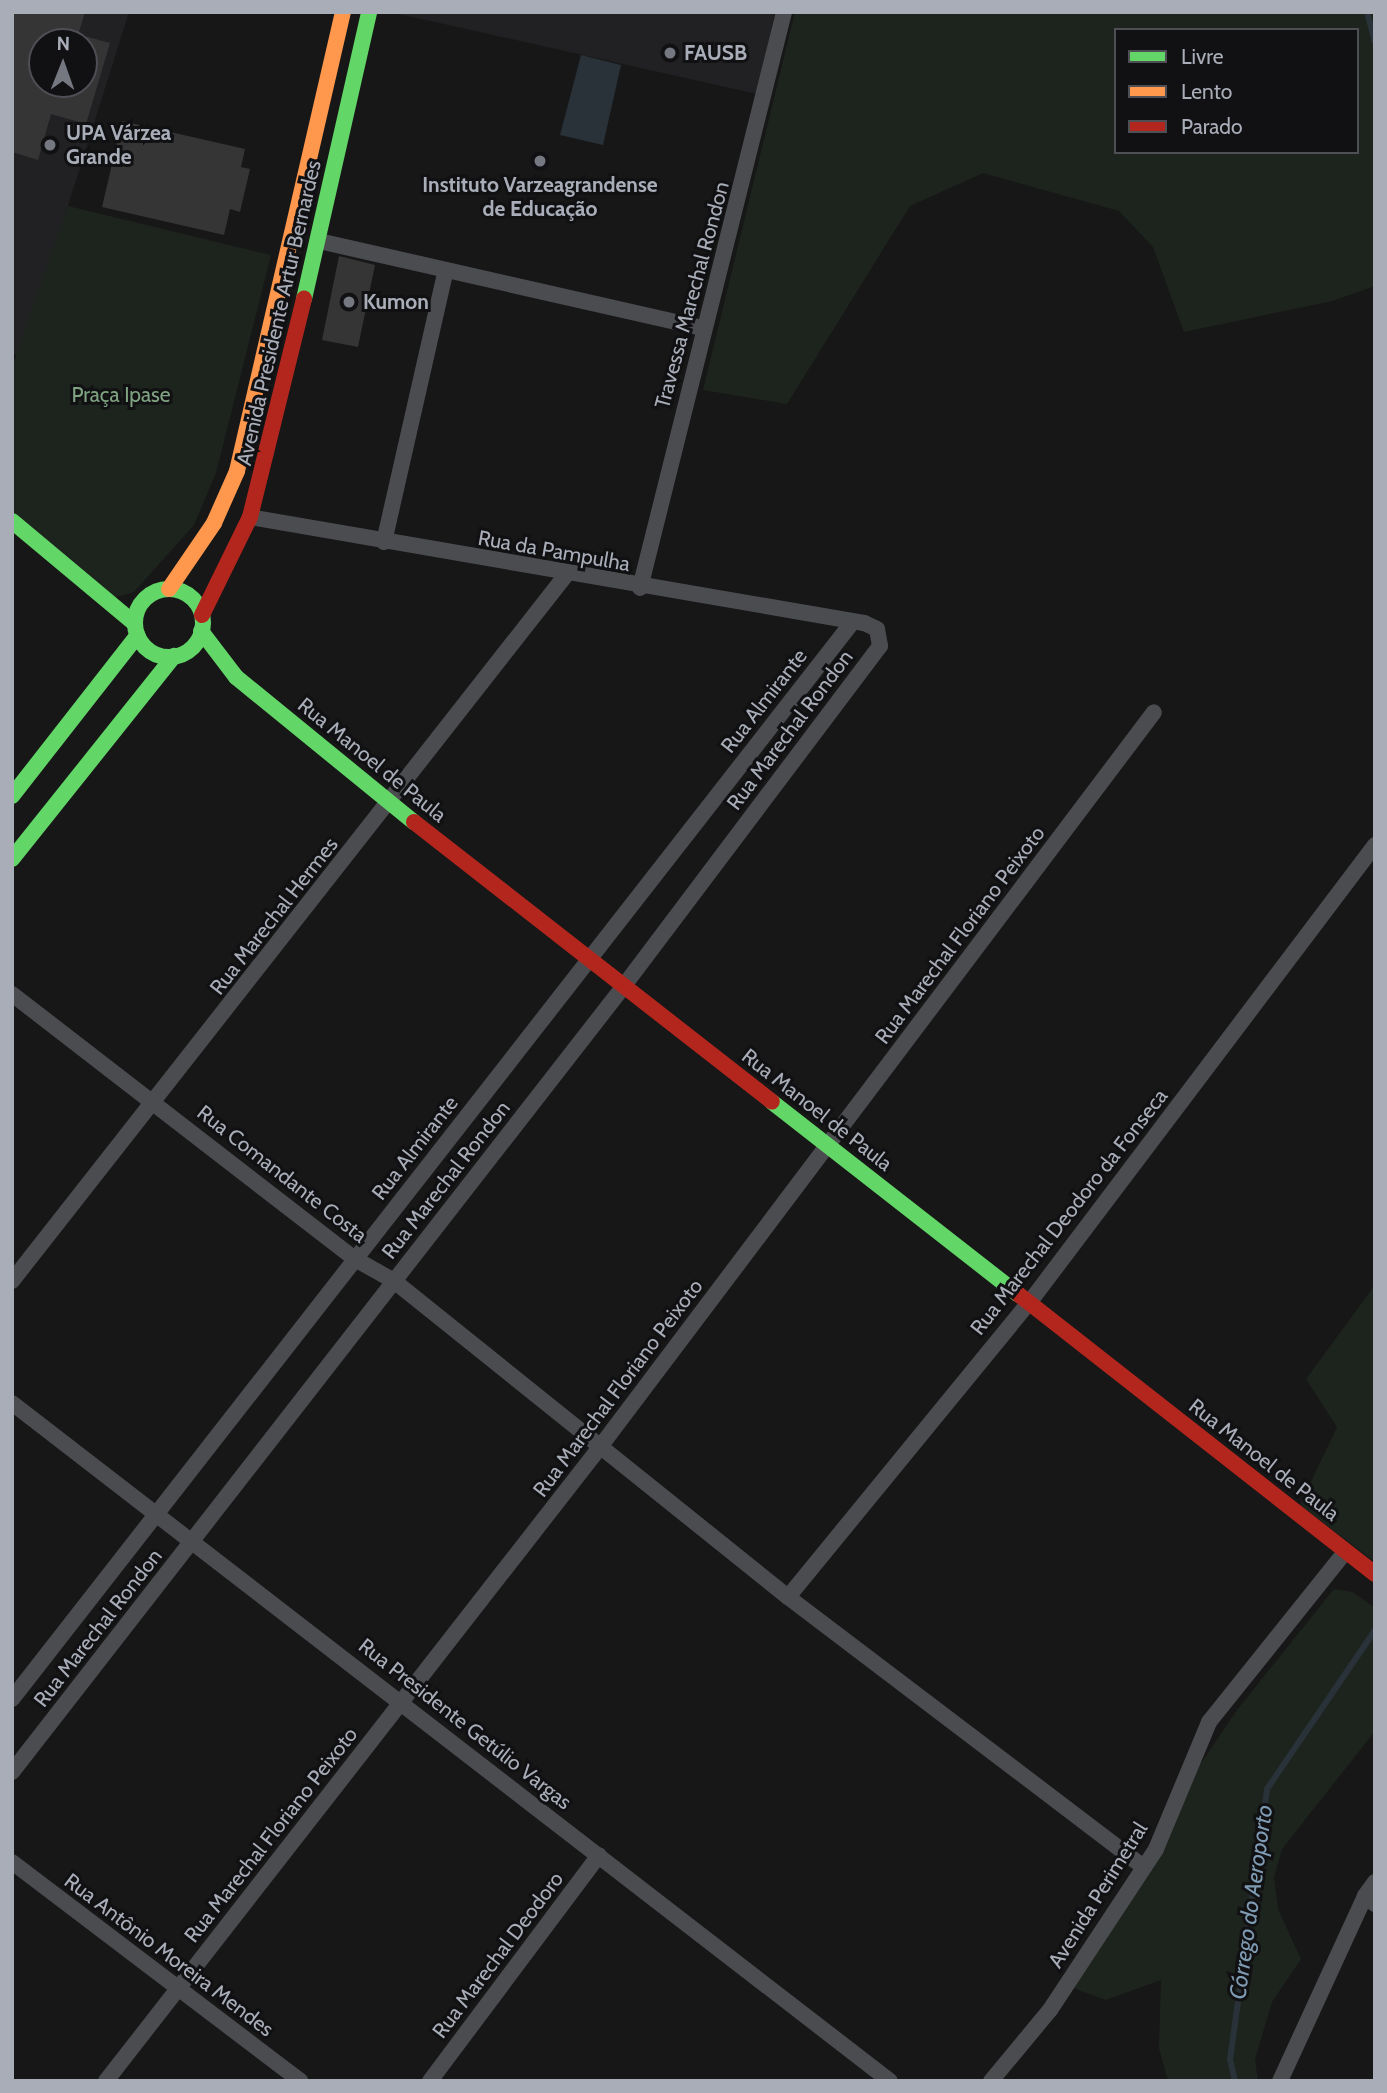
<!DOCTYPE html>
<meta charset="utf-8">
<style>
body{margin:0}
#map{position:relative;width:1387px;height:2093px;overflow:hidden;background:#171717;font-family:Cabin,sans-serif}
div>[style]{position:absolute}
.built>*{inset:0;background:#212123}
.green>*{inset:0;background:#1d241e}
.water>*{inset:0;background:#2a3239}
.stream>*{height:6px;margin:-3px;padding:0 3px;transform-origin:3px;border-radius:3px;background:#2a3239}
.building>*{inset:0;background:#353536}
.street>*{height:16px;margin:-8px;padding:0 8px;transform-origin:8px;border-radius:8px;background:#4b4c50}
.fast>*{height:16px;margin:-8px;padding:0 8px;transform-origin:8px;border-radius:8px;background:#63d668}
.fast>.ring{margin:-8px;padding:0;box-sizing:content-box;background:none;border:16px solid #63d668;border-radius:50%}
.slow>*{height:16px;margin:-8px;padding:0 8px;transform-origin:8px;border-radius:8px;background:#ff974d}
.jam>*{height:16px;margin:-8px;padding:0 8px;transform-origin:8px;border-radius:8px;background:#b3261e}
.dots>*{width:19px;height:19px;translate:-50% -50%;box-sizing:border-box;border:4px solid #111113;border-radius:50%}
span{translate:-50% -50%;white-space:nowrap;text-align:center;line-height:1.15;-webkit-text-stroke:6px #111113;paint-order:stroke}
.poi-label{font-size:21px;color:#a8adb8;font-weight:700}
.left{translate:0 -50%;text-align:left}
.street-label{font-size:21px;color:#a8adb8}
.park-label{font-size:21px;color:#7fa381}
.water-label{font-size:23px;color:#7f9bb3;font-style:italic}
.frame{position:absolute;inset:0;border:14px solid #a8adb8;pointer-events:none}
.legend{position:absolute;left:1114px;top:28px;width:245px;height:126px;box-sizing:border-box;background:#111113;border:2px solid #4d4f55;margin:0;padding:9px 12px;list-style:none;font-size:21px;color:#a8adb8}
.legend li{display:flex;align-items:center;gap:14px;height:35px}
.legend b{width:35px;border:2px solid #4d4f55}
.north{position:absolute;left:28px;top:28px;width:70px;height:70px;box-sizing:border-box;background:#111113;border:2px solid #4d4f55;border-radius:50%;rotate:1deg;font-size:19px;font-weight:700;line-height:28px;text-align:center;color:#a8adb8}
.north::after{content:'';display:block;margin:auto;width:24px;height:32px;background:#757880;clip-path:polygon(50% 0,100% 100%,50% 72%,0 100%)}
</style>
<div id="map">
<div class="built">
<i style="clip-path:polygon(evenodd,12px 12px,129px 12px,20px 358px,12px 352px,12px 12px,42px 42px,84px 42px,84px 84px,42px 84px,42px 42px)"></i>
<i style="clip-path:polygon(390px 12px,775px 12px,757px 94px)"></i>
</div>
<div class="green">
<i style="clip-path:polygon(evenodd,795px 12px,1375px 12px,1375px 286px,1332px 301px,1184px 332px,1153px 247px,1119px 211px,983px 173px,910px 206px,787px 404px,703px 390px,795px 12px,1116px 30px,1357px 30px,1357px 152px,1116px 152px,1116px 30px)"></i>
<i style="clip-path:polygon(68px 206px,271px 255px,216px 473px,194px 525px,134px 592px,113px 598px,12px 517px,12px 368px)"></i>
<i style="clip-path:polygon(1375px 1285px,1375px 1562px,1300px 1505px,1337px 1427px,1306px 1379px)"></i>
<i style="clip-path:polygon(1334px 1589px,1353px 1592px,1375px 1608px,1375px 1731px,1282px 1849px,1274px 1877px,1278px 1909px,1301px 1959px,1272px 2002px,1255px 2059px,1258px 2081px,1168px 2081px,1159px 2048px,1161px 1980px,1106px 2000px,1073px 1988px,1191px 1778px,1237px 1710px)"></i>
</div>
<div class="water">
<i style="clip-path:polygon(581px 55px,621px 65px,603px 145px,560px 135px)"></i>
</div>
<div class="stream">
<i style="left:1367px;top:12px;width:31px;rotate:75deg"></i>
<i style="left:1235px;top:2081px;width:22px;rotate:-103deg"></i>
<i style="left:1230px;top:2060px;width:274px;rotate:-82.2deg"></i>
<i style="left:1267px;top:1789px;width:192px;rotate:-55.8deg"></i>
</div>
<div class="building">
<i style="clip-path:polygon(12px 12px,85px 12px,76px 42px,42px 42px,42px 84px,84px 84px,84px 36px,110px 43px,86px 124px,51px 114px,38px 160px,12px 152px)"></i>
<i style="clip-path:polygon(122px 121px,245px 149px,241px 167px,250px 169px,240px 212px,230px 209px,224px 235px,102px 207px)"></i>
<i style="clip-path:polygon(339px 256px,375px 265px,358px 347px,322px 340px)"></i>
</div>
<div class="street">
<i style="left:319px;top:241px;width:393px;rotate:12.8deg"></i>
<i style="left:384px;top:542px;width:279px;rotate:-77.2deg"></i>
<i style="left:640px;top:588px;width:594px;rotate:-75.96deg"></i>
<i style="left:12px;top:994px;width:433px;rotate:37.7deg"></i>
<i style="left:355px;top:1259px;width:45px;rotate:29.4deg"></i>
<i style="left:394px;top:1281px;width:505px;rotate:38.73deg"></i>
<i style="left:788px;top:1597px;width:447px;rotate:37.2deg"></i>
<i style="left:12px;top:1281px;width:897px;rotate:-51.88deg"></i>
<i style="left:12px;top:1403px;width:1109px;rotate:37.68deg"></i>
<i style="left:788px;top:1597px;width:380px;rotate:-50.7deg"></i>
<i style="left:1029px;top:1303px;width:574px;rotate:-52.93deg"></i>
<i style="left:12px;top:1699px;width:1364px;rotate:-52.03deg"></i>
<i style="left:12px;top:1772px;width:995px;rotate:-52.1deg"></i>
<i style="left:623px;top:987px;width:427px;rotate:-53deg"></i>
<i style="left:880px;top:646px;width:17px;rotate:-100deg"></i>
<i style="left:877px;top:629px;width:14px;rotate:-155deg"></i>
<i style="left:864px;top:623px;width:623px;rotate:-170.21deg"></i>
<i style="left:12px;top:1862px;width:362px;rotate:37.2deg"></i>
<i style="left:1375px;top:1882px;width:17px;rotate:126deg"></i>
<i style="left:1365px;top:1896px;width:13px;rotate:39deg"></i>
<i style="left:106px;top:2081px;width:804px;rotate:-52.07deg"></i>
<i style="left:600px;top:1447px;width:920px;rotate:-52.99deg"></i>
<i style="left:430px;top:2081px;width:282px;rotate:-53.2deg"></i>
<i style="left:991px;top:2081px;width:92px;rotate:-50.3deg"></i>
<i style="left:1050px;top:2010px;width:193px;rotate:-56.6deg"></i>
<i style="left:1156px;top:1849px;width:138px;rotate:-67.3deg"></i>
<i style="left:1209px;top:1722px;width:218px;rotate:-51.3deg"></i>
<i style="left:1280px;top:2081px;width:204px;rotate:-65.3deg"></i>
</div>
<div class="fast">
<i style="left:304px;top:299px;width:294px;rotate:-77.2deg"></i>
<i style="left:12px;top:521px;width:160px;rotate:39.9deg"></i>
<i class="ring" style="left:135px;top:589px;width:52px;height:52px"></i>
<i style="left:201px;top:631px;width:58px;rotate:52.7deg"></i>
<i style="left:236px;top:677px;width:230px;rotate:39.2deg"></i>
<i style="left:12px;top:796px;width:204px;rotate:-52deg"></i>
<i style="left:12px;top:859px;width:260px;rotate:-51.4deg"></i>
<i style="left:772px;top:1102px;width:312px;rotate:38deg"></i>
</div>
<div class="slow">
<i style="left:169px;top:589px;width:80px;rotate:-55.7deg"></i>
<i style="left:214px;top:523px;width:57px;rotate:-66.1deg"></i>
<i style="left:237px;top:471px;width:471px;rotate:-77deg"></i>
</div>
<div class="jam">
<i style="left:202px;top:615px;width:109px;rotate:-63.9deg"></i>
<i style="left:250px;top:517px;width:225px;rotate:-76.1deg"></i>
<i style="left:414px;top:822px;width:454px;rotate:38deg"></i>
<i style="left:1018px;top:1294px;width:454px;rotate:38.1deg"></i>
</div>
<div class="dots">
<i style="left:670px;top:53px;background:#757880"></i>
<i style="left:50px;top:145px;background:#757880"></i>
<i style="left:540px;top:161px;background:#757880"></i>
<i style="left:349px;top:302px;background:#757880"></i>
</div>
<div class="poi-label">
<span class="left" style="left:684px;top:53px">FAUSB</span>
<span class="left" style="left:66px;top:145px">UPA Várzea<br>Grande</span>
<span style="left:540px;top:197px">Instituto Varzeagrandense<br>de Educação</span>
<span class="left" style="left:363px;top:302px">Kumon</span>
</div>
<div class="street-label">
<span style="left:692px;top:295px;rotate:-75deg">Travessa Marechal Rondon</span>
<span style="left:279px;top:313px;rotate:-77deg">Avenida Presidente Artur Bernardes</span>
<span style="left:554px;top:551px;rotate:10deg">Rua da Pampulha</span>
<span style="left:764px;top:701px;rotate:-52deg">Rua Almirante</span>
<span style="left:790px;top:730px;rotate:-53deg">Rua Marechal Rondon</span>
<span style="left:372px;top:760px;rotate:39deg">Rua Manoel de Paula</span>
<span style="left:274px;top:916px;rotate:-52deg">Rua Marechal Hermes</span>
<span style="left:960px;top:935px;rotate:-53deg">Rua Marechal Floriano Peixoto</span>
<span style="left:817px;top:1110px;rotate:38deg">Rua Manoel de Paula</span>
<span style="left:415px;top:1148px;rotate:-52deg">Rua Almirante</span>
<span style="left:282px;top:1174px;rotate:38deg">Rua Comandante Costa</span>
<span style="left:446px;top:1180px;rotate:-52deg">Rua Marechal Rondon</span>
<span style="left:1069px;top:1212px;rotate:-52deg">Rua Marechal Deodoro da Fonseca</span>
<span style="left:618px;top:1388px;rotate:-53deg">Rua Marechal Floriano Peixoto</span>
<span style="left:1264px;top:1460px;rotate:38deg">Rua Manoel de Paula</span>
<span style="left:98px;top:1628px;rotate:-52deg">Rua Marechal Rondon</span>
<span style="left:465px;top:1724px;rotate:38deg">Rua Presidente Getúlio Vargas</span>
<span style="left:271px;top:1835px;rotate:-52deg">Rua Marechal Floriano Peixoto</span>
<span style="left:1098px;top:1895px;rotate:-58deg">Avenida Perimetral</span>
<span style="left:169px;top:1955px;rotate:37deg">Rua Antônio Moreira Mendes</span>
<span style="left:498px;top:1955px;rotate:-53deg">Rua Marechal Deodoro</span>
</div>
<div class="park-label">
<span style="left:121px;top:395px">Praça Ipase</span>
</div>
<div class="water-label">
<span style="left:1251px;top:1902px;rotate:-82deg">Córrego do Aeroporto</span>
</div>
<div class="frame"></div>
<ul class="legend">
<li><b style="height:9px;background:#63d668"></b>Livre</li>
<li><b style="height:9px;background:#ff974d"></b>Lento</li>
<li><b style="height:9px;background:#b3261e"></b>Parado</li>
</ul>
<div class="north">N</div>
</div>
